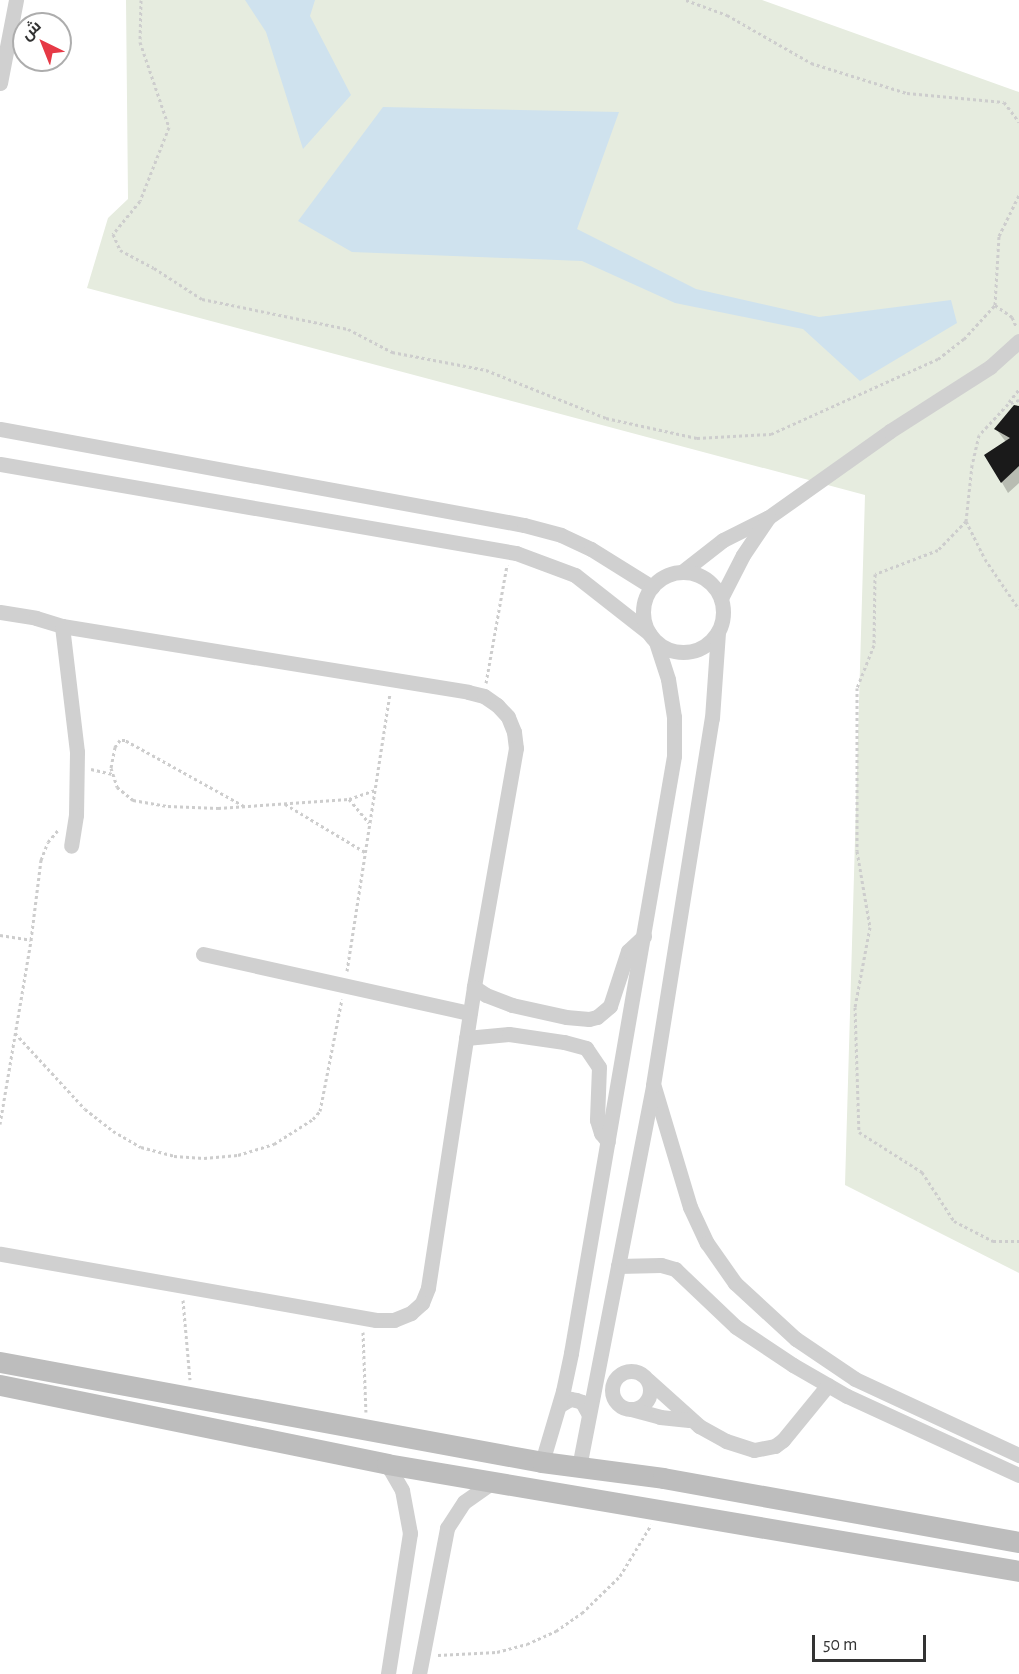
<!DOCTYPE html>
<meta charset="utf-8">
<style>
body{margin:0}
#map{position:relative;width:1019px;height:1674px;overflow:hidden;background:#fff;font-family:"Alegreya Sans",Cairo,sans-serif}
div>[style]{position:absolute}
.green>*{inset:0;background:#e6ecdf}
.water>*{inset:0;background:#cfe2ee}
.shadow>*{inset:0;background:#0003}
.building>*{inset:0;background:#1a1a1a}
.path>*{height:3px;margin-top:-1.5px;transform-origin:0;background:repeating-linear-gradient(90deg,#cdcdcd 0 3px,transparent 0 6px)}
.street>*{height:15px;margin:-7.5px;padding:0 7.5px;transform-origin:7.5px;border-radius:7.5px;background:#d0d0d0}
.street>.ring{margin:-7.5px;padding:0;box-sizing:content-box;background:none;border:15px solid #d0d0d0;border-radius:50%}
.secondary>*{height:21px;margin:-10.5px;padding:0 10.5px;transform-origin:10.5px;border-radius:10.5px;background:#bdbdbd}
span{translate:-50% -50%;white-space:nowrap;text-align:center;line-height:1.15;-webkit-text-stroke:6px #fff;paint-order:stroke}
.north{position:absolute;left:12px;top:12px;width:60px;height:60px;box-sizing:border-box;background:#fff;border:2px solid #adadad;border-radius:50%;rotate:317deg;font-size:16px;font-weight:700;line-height:24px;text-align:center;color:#333}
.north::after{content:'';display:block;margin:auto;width:21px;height:27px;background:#e63946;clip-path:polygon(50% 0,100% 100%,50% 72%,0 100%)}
.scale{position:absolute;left:812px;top:1635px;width:114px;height:27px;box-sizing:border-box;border:3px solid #333;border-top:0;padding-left:8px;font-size:18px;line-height:21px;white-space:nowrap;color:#333;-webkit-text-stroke:4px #fff;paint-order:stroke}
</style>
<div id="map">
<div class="green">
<i style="clip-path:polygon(126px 0,762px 0,1019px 92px,1019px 1273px,845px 1185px,865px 495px,87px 288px,108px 218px,128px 199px)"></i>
</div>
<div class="water">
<i style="clip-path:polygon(245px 0,315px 0,310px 16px,351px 95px,303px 149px,266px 32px)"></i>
<i style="clip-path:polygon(383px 107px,619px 112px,577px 229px,696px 289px,819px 317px,951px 300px,957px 323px,860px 381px,803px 329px,675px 303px,582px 261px,352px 252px,298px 221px)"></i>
</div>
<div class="shadow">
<i style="clip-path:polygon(1019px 408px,1019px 483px,1008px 493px,986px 455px,1006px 442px,996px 429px)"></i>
</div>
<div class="building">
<i style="clip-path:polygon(1014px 405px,1019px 406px,1019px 466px,1001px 483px,984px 455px,1010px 438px,994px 429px)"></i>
</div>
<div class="path">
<i style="left:141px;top:0;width:42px;rotate:91.4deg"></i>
<i style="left:140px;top:42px;width:90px;rotate:71.2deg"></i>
<i style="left:169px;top:127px;width:79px;rotate:111.4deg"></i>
<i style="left:140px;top:201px;width:43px;rotate:129.3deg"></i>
<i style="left:113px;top:234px;width:17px;rotate:66deg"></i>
<i style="left:120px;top:250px;width:38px;rotate:28deg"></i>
<i style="left:154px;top:268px;width:57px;rotate:32.9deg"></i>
<i style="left:202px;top:299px;width:149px;rotate:11.6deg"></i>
<i style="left:348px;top:329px;width:50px;rotate:27.6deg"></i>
<i style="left:392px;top:352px;width:96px;rotate:10.8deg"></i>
<i style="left:486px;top:370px;width:129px;rotate:21.8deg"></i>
<i style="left:606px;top:418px;width:93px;rotate:12.4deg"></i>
<i style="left:697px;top:438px;width:74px;rotate:-3.1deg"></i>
<i style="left:771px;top:434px;width:183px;rotate:-24.2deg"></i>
<i style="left:938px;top:359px;width:33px;rotate:-38deg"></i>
<i style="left:964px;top:339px;width:46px;rotate:-47.6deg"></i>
<i style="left:995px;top:305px;width:69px;rotate:-86.7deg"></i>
<i style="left:999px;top:236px;width:46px;rotate:-64deg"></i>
<i style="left:686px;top:0;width:44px;rotate:20.1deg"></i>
<i style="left:727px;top:15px;width:97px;rotate:29.7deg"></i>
<i style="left:811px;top:63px;width:101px;rotate:17.4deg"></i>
<i style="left:907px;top:93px;width:97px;rotate:5.3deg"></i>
<i style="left:1004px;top:102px;width:25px;rotate:53deg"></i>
<i style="left:995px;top:305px;width:21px;rotate:35deg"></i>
<i style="left:1012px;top:317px;width:10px;rotate:66deg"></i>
<i style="left:1019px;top:400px;width:12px;rotate:160deg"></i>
<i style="left:1008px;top:404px;width:42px;rotate:133.1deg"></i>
<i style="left:979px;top:435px;width:31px;rotate:103deg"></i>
<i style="left:972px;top:465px;width:56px;rotate:96.1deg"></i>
<i style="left:966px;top:521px;width:42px;rotate:63.4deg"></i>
<i style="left:985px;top:559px;width:60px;rotate:55.8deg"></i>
<i style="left:1009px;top:402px;width:16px;rotate:-52deg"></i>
<i style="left:966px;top:521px;width:40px;rotate:134deg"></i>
<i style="left:938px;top:550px;width:67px;rotate:159.1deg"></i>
<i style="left:875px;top:574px;width:71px;rotate:90.8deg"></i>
<i style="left:874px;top:645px;width:46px;rotate:111.6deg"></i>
<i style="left:857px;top:688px;width:163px;rotate:90deg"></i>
<i style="left:857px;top:851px;width:77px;rotate:80.3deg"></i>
<i style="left:870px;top:927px;width:81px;rotate:100.6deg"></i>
<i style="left:855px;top:1007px;width:125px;rotate:88.2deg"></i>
<i style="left:859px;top:1132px;width:75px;rotate:32.4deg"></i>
<i style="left:922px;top:1172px;width:59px;rotate:56.9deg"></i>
<i style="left:954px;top:1221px;width:44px;rotate:27.1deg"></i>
<i style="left:993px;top:1241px;width:26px"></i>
<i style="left:486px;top:683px;width:120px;rotate:-79.9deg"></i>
<i style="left:91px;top:769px;width:22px;rotate:13deg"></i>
<i style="left:349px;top:799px;width:31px;rotate:50deg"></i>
<i style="left:285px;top:804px;width:93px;rotate:31deg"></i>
<i style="left:244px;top:806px;width:136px;rotate:-151deg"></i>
<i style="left:125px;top:740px;width:5px;rotate:180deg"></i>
<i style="left:120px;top:740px;width:9px;rotate:126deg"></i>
<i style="left:115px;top:747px;width:21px;rotate:101deg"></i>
<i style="left:111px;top:768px;width:20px;rotate:72deg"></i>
<i style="left:117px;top:787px;width:21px;rotate:39deg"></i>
<i style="left:133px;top:800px;width:36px;rotate:10deg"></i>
<i style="left:168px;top:806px;width:50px;rotate:2.3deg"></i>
<i style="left:218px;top:808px;width:131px;rotate:-3.9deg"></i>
<i style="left:349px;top:799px;width:28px;rotate:-19deg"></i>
<i style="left:0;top:935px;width:31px;rotate:9deg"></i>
<i style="left:347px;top:971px;width:281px;rotate:-81.2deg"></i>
<i style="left:15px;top:1033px;width:103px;rotate:47.4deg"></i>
<i style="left:85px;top:1109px;width:36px;rotate:38deg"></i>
<i style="left:113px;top:1131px;width:32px;rotate:30deg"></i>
<i style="left:141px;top:1147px;width:34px;rotate:15deg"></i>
<i style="left:174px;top:1156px;width:30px;rotate:4deg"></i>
<i style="left:204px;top:1158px;width:34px;rotate:-5deg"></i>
<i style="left:238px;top:1155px;width:38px;rotate:-17deg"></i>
<i style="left:274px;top:1144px;width:46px;rotate:-32.7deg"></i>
<i style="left:313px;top:1119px;width:11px;rotate:-49deg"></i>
<i style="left:320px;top:1111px;width:114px;rotate:-78.9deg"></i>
<i style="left:0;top:1124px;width:187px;rotate:-80.4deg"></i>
<i style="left:31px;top:940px;width:81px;rotate:-82.9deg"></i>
<i style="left:41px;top:860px;width:19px;rotate:-69deg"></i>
<i style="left:48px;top:842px;width:16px;rotate:-50deg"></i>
<i style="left:183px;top:1300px;width:80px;rotate:85deg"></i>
<i style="left:363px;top:1332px;width:80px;rotate:87.9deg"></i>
<i style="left:438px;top:1655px;width:59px;rotate:-2.9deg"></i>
<i style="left:497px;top:1652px;width:31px;rotate:-15deg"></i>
<i style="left:527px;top:1644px;width:32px;rotate:-24deg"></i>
<i style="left:556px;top:1631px;width:32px;rotate:-35deg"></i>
<i style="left:582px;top:1613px;width:53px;rotate:-44.2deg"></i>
<i style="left:620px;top:1576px;width:60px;rotate:-58.7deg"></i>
</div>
<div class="street">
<i style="left:0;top:83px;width:85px;rotate:-79.1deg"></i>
<i style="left:0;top:429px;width:533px;rotate:10.38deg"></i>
<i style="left:524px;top:525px;width:38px;rotate:15deg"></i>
<i style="left:561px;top:535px;width:33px;rotate:25deg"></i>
<i style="left:591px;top:549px;width:72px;rotate:31.9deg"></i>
<i style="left:0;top:464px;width:524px;rotate:9.79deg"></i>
<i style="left:516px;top:553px;width:63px;rotate:20.4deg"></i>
<i style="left:575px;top:575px;width:94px;rotate:38.1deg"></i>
<i style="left:682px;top:572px;width:52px;rotate:-38deg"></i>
<i style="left:723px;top:540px;width:51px;rotate:-26.6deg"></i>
<i style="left:769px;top:517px;width:148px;rotate:-35.4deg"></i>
<i style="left:890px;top:431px;width:119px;rotate:-32.6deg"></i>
<i style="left:990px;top:367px;width:39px;rotate:-42deg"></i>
<i class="ring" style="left:643px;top:572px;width:65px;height:65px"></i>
<i style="left:721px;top:598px;width:48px;rotate:-62.9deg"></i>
<i style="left:743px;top:555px;width:45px;rotate:-56deg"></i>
<i style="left:0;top:612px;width:36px;rotate:9deg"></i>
<i style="left:36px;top:618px;width:27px;rotate:17deg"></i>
<i style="left:62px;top:626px;width:411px;rotate:9.2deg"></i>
<i style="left:468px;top:692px;width:16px;rotate:14deg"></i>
<i style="left:484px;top:696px;width:16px;rotate:35deg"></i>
<i style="left:497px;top:705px;width:16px;rotate:47deg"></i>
<i style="left:508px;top:717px;width:16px;rotate:68deg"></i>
<i style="left:514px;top:732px;width:16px;rotate:83deg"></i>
<i style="left:516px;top:748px;width:243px;rotate:100deg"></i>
<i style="left:474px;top:987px;width:304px;rotate:98.7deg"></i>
<i style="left:428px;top:1288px;width:16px;rotate:112deg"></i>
<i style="left:422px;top:1303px;width:15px;rotate:138deg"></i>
<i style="left:411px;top:1313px;width:18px;rotate:158deg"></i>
<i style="left:394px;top:1320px;width:18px;rotate:180deg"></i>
<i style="left:376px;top:1320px;width:382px;rotate:-170deg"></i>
<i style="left:62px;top:626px;width:127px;rotate:83.2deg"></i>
<i style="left:77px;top:752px;width:63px;rotate:90.9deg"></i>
<i style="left:76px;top:815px;width:31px;rotate:99deg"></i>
<i style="left:203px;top:954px;width:273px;rotate:12.5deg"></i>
<i style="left:474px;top:987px;width:14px;rotate:34deg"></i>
<i style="left:486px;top:995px;width:28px;rotate:21deg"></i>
<i style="left:512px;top:1005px;width:55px;rotate:12.5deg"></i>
<i style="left:566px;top:1017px;width:23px;rotate:5deg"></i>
<i style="left:589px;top:1019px;width:8px;rotate:-14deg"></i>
<i style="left:597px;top:1017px;width:17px;rotate:-40deg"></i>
<i style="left:610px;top:1006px;width:58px;rotate:-71.9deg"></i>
<i style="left:628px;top:951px;width:22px;rotate:-43deg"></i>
<i style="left:466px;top:1038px;width:43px;rotate:-5.3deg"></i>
<i style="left:509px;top:1034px;width:56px;rotate:8.3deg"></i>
<i style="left:564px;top:1042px;width:23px;rotate:15deg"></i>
<i style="left:586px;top:1048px;width:23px;rotate:56deg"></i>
<i style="left:599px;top:1067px;width:53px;rotate:92.2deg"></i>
<i style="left:597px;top:1120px;width:14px;rotate:73deg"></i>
<i style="left:601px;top:1133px;width:11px;rotate:52deg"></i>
<i style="left:654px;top:1087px;width:125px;rotate:73.3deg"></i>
<i style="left:690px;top:1207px;width:40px;rotate:65deg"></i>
<i style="left:707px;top:1243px;width:49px;rotate:55deg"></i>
<i style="left:735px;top:1283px;width:83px;rotate:42.6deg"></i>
<i style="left:796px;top:1339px;width:71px;rotate:34.1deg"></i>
<i style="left:855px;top:1379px;width:181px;rotate:24.9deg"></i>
<i style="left:618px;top:1266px;width:43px;rotate:-1.3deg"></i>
<i style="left:661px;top:1265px;width:15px;rotate:16deg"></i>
<i style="left:675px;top:1269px;width:84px;rotate:43.6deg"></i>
<i style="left:736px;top:1327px;width:69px;rotate:33.7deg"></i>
<i style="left:793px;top:1365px;width:62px;rotate:29.9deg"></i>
<i style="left:847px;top:1396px;width:189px;rotate:24.7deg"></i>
<i class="ring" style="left:612px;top:1371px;width:23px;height:23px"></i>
<i style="left:648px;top:1380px;width:69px;rotate:42deg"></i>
<i style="left:699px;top:1426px;width:31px;rotate:29deg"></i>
<i style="left:726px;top:1441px;width:29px;rotate:18deg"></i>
<i style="left:754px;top:1450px;width:21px;rotate:-11deg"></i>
<i style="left:775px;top:1446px;width:10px;rotate:-37deg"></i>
<i style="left:783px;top:1440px;width:71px;rotate:-50.7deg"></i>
<i style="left:560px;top:1405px;width:12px;rotate:-31deg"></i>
<i style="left:570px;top:1399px;width:6px;rotate:9deg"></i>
<i style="left:576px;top:1400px;width:6px;rotate:18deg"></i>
<i style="left:582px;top:1402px;width:13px;rotate:61deg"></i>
<i style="left:631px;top:1409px;width:30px;rotate:15deg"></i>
<i style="left:660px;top:1417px;width:29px;rotate:6deg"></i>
<i style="left:542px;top:1462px;width:74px;rotate:-73.5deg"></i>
<i style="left:563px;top:1391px;width:39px;rotate:-78deg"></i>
<i style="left:571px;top:1353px;width:606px;rotate:-80.21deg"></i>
<i style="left:674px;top:756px;width:39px;rotate:-90deg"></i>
<i style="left:674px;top:717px;width:38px;rotate:-99deg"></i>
<i style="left:668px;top:679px;width:39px;rotate:-108deg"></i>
<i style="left:387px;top:1464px;width:30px;rotate:60deg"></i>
<i style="left:402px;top:1490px;width:44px;rotate:79.5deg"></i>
<i style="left:410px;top:1533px;width:143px;rotate:98.9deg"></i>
<i style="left:579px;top:1467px;width:389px;rotate:-79deg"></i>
<i style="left:653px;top:1085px;width:372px;rotate:-80.9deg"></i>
<i style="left:712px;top:718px;width:86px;rotate:-86deg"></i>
<i style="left:419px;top:1674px;width:149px;rotate:-79.1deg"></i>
<i style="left:447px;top:1528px;width:31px;rotate:-57deg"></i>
<i style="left:464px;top:1502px;width:35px;rotate:-35deg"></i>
</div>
<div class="secondary">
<i style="left:0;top:1362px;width:551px;rotate:10.45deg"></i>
<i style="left:542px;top:1462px;width:122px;rotate:7.5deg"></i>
<i style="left:663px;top:1478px;width:362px;rotate:10.2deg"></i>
<i style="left:0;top:1385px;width:395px;rotate:11.5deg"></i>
<i style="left:387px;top:1464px;width:641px;rotate:9.61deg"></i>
</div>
<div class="north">ش</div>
<div class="scale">50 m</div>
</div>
